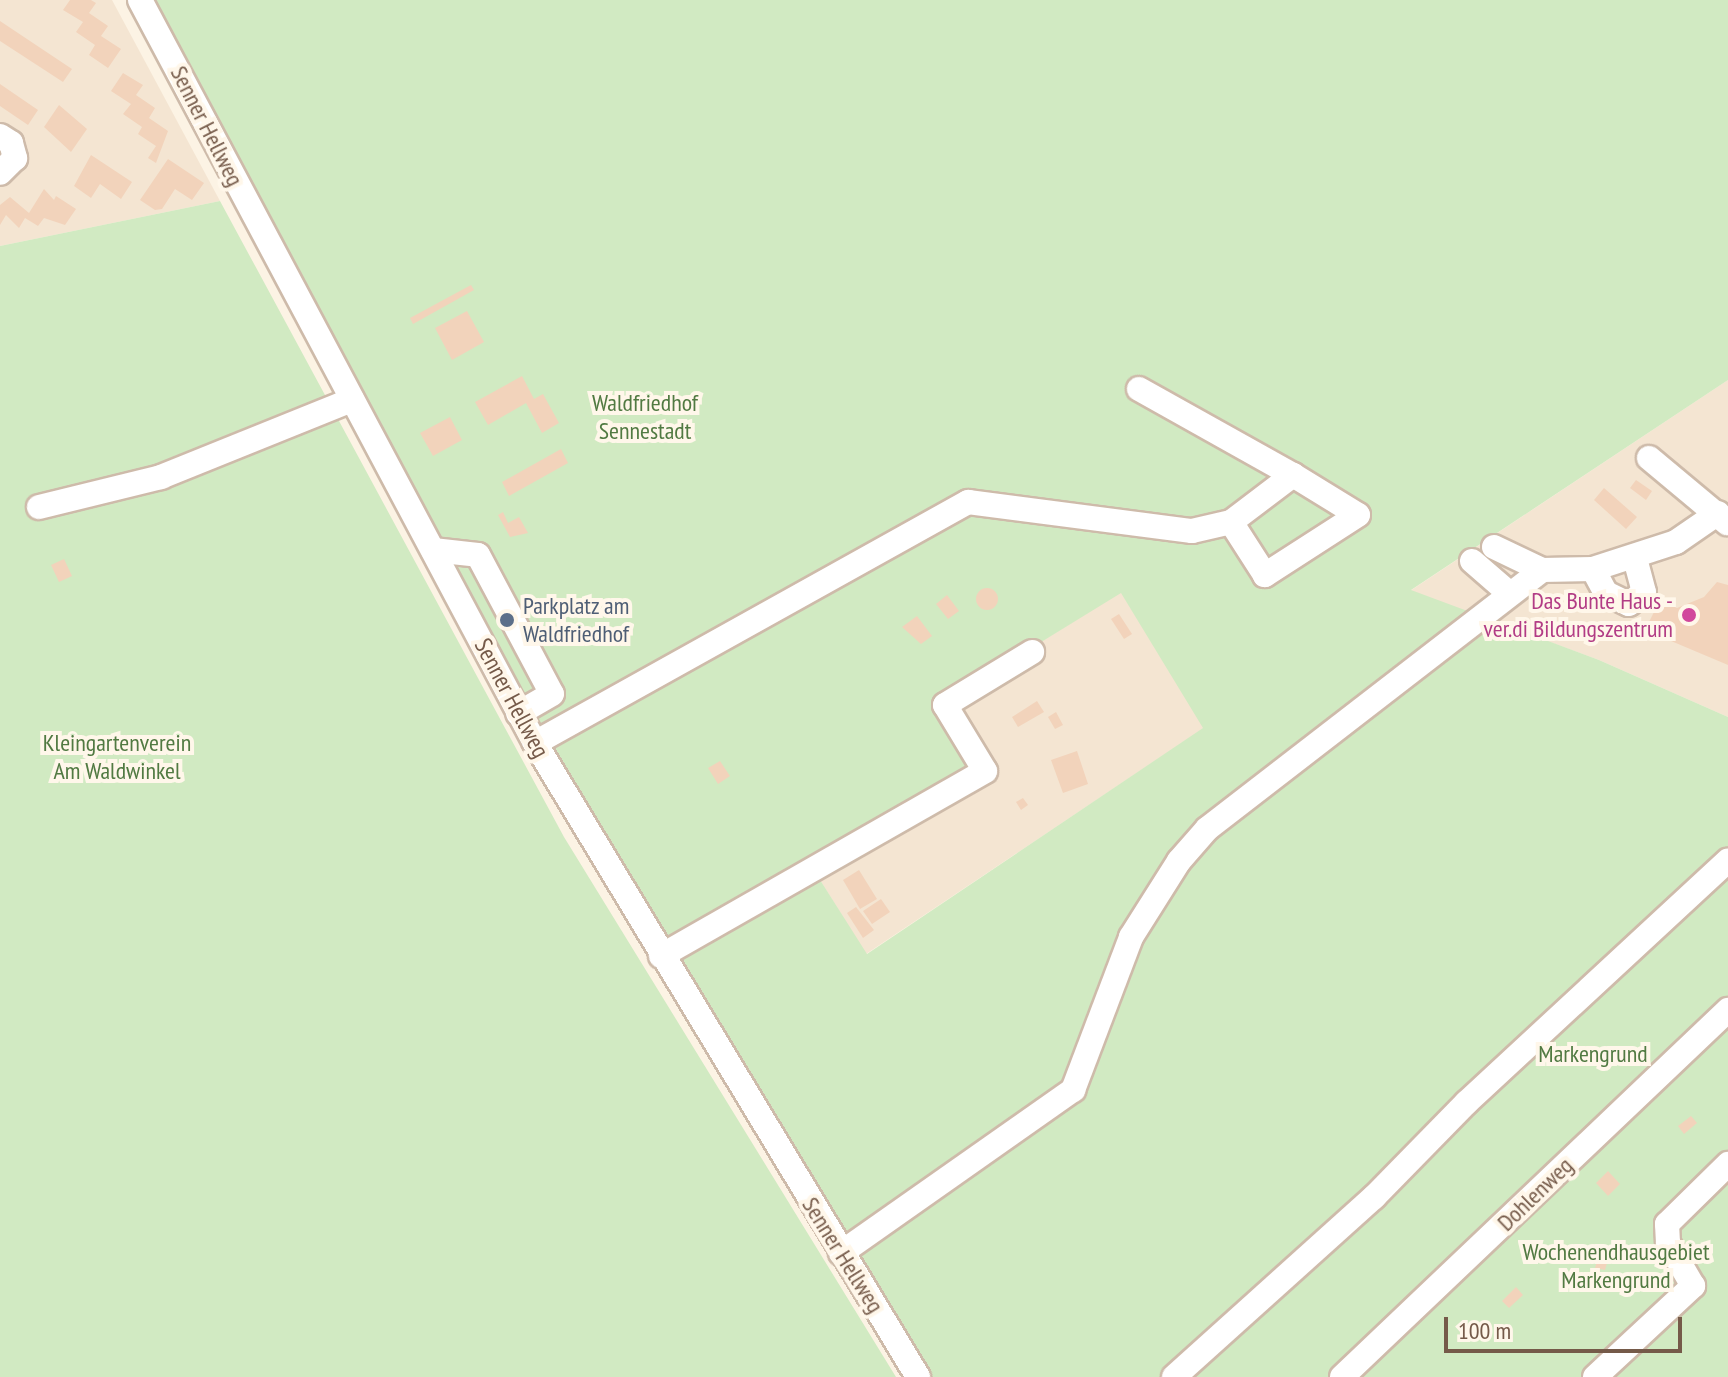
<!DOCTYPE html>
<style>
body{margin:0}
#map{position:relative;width:1728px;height:1377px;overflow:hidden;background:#fcf3e4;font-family:"PT Sans Narrow",sans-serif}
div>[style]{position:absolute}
.residential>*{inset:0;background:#f4e5d2}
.green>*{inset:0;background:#d1eac2}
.building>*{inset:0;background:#f2d3bb}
.round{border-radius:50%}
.roads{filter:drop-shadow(2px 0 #cebbaa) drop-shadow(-2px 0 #cebbaa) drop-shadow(0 2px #cebbaa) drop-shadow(0 -2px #cebbaa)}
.minor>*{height:24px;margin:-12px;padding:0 12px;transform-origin:12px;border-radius:12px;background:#fff}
.dots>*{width:22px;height:22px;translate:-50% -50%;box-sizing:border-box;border:4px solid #fff7ea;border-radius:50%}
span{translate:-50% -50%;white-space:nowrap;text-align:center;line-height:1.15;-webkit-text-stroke:8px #fff7ea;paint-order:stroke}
.street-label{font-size:24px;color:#755a49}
.park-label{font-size:24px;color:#517a42}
.hotel-label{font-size:24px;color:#b23c85}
.right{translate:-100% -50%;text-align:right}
.service-label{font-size:24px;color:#4e5e75}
.left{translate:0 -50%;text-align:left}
.scale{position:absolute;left:1444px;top:1317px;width:238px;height:36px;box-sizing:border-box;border:4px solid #755a49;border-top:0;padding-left:10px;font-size:24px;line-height:28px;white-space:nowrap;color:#755a49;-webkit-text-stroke:6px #fff7ea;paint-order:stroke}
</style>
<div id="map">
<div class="residential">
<i style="clip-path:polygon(0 0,112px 0,220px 201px,0 246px)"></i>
<i style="clip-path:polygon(1728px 380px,1728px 717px,1599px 660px,1410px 591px)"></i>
<i style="clip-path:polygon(1121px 592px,1204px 728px,866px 954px,815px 872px,939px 705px)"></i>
</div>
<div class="green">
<i style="clip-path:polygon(151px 0,1728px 0,1728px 380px,1411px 590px,1599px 660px,1728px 717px,1728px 1377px,931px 1377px,672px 954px,815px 872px,867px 954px,1203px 728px,1121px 593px,939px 705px,978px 772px,668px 948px,548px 743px)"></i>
<i style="clip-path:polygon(220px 201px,564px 837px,896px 1377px,0 1377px,0 246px)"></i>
</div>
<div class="building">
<i style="clip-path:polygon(70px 0,91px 0,96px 3px,89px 13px,108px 26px,101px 36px,121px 49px,108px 68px,89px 55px,95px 45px,76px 32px,83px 22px,63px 10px)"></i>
<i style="clip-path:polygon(0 21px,72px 69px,63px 82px,0 41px)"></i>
<i style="clip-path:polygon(123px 73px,143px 85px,136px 95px,155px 108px,149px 118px,168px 131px,156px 163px,148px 158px,156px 146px,138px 134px,142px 127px,123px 114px,131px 104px,111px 91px)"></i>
<i style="clip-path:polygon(0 84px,38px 110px,28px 125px,0 106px)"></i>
<i style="clip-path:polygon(59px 105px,87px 129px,71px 152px,44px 127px)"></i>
<i style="clip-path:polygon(91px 155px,132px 182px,121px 199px,100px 184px,91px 198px,74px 186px)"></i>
<i style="clip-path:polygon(168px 159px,204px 183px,192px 200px,175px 189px,162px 209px,155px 210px,140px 200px)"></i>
<i style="clip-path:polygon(44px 189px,54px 200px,56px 196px,76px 209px,65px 225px,44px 218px,38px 226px,25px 218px,19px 228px,6px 215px,0 225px,0 205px,10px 197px,29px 213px)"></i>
<i style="clip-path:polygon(471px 285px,474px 290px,413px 324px,410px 318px)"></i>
<i style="clip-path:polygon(467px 311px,484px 342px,452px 360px,435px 328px)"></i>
<i style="clip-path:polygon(522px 376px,534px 399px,543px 394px,559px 423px,542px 433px,526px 403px,488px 425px,475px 402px)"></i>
<i style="clip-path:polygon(450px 417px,462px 440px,433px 456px,420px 433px)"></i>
<i style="clip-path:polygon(561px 449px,568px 463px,509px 496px,502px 482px)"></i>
<i style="clip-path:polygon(1636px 480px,1652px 491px,1646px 500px,1630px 488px)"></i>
<i style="clip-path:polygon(1604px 488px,1637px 517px,1626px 529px,1594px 500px)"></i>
<i style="clip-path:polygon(503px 512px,508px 523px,519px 517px,528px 533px,510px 537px,498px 515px)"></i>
<i style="clip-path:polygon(64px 559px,72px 576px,59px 582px,51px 565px)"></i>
<i style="clip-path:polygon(1717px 582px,1728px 585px,1728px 665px,1645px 630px,1660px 600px,1677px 608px,1704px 597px)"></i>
<i class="round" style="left:976px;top:588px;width:22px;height:22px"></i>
<i style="clip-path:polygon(947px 595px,959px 611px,948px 619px,936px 604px)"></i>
<i style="clip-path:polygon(1119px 614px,1132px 634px,1124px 639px,1111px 619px)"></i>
<i style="clip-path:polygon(917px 616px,932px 636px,921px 644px,902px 627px)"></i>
<i style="clip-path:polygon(1037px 701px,1044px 712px,1018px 727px,1012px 717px)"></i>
<i style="clip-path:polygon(1056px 712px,1063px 725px,1055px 729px,1048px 717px)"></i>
<i style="clip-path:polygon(1077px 751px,1088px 784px,1063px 793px,1051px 760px)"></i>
<i style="clip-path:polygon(720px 761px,730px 776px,718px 784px,708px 768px)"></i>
<i style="clip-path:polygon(1023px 798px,1028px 805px,1021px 810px,1016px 802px)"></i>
<i style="clip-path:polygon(859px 870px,877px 899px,860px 909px,843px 880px)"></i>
<i style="clip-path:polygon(881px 899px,890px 912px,872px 924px,863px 911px)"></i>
<i style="clip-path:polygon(856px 907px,874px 930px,863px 938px,847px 913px)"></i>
<i style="clip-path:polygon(1691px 1116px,1697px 1123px,1684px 1134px,1678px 1126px)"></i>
<i style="clip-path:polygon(1608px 1171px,1620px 1184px,1608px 1196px,1596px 1183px)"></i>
<i style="clip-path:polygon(1599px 1254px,1609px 1256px,1605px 1270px,1595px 1268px)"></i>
<i style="clip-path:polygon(1516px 1287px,1523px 1295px,1509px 1308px,1502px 1301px)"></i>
</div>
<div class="roads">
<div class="minor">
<i style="left:140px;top:0;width:841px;rotate:62deg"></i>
<i style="left:535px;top:743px;width:741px;rotate:58.86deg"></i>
<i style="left:0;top:136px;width:13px;rotate:32deg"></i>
<i style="left:11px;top:143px;width:16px;rotate:75deg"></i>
<i style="left:15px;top:158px;width:21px;rotate:135deg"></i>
<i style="left:1139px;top:389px;width:176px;rotate:29.2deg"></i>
<i style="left:1293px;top:475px;width:76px;rotate:31.6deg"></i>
<i style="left:1358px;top:515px;width:111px;rotate:147.2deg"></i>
<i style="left:1265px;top:575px;width:63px;rotate:-122.7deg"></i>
<i style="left:1231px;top:522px;width:78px;rotate:-37.2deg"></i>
<i style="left:1649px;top:458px;width:102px;rotate:39.8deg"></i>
<i style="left:39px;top:507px;width:126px;rotate:-13.8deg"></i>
<i style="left:161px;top:477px;width:206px;rotate:-22deg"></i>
<i style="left:1494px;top:547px;width:53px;rotate:25.6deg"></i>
<i style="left:1542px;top:570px;width:51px;rotate:-1.1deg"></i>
<i style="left:1593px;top:569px;width:87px;rotate:-18deg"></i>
<i style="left:1676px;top:542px;width:51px;rotate:-34.6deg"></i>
<i style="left:433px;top:550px;width:45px;rotate:6.3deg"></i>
<i style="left:478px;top:555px;width:157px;rotate:62deg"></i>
<i style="left:552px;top:694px;width:39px;rotate:150deg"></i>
<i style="left:1472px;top:561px;width:49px;rotate:40.9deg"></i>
<i style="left:1593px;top:569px;width:27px;rotate:62deg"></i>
<i style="left:1606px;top:593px;width:25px;rotate:26deg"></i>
<i style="left:1629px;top:604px;width:19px;rotate:-39deg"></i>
<i style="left:1644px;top:592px;width:35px;rotate:-105deg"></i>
<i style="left:535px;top:743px;width:496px;rotate:-29.1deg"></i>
<i style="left:968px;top:502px;width:226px;rotate:7.4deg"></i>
<i style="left:1192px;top:531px;width:40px;rotate:-13deg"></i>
<i style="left:661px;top:956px;width:373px;rotate:-29.7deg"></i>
<i style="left:985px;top:771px;width:77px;rotate:-121.2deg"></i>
<i style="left:945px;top:705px;width:102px;rotate:-31.3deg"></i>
<i style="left:841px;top:1253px;width:284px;rotate:-35.1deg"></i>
<i style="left:1073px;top:1090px;width:164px;rotate:-69.2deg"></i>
<i style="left:1131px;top:937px;width:90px;rotate:-57.7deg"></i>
<i style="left:1179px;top:861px;width:43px;rotate:-48.8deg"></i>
<i style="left:1207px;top:829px;width:423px;rotate:-37.7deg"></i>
<i style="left:1174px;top:1377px;width:269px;rotate:-42deg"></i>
<i style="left:1374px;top:1197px;width:132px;rotate:-45.6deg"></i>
<i style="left:1466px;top:1103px;width:357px;rotate:-42.8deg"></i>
<i style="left:1342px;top:1377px;width:533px;rotate:-43.55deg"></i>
<i style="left:1595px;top:1377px;width:134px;rotate:-42.9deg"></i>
<i style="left:1693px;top:1286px;width:50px;rotate:-120.2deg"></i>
<i style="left:1668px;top:1243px;width:19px;rotate:-93deg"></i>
<i style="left:1667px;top:1224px;width:86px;rotate:-44.5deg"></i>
</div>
</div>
<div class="dots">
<i style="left:1689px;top:615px;background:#d1479c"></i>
<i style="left:507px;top:620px;background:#5c6f8a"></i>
</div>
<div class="street-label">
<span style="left:207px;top:126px;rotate:63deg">Senner Hellweg</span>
<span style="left:512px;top:698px;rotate:62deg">Senner Hellweg</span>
<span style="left:1535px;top:1194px;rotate:-44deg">Dohlenweg</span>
<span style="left:843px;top:1255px;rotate:58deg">Senner Hellweg</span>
</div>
<div class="park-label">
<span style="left:645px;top:417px">Waldfriedhof<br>Sennestadt</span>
<span style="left:117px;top:757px">Kleingartenverein<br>Am Waldwinkel</span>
<span style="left:1593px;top:1054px">Markengrund</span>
<span style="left:1616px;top:1266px">Wochenendhausgebiet<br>Markengrund</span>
</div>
<div class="hotel-label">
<span class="right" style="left:1673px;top:615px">Das Bunte Haus -<br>ver.di Bildungszentrum</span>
</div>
<div class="service-label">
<span class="left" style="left:523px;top:620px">Parkplatz am<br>Waldfriedhof</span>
</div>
<div class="scale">100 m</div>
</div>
